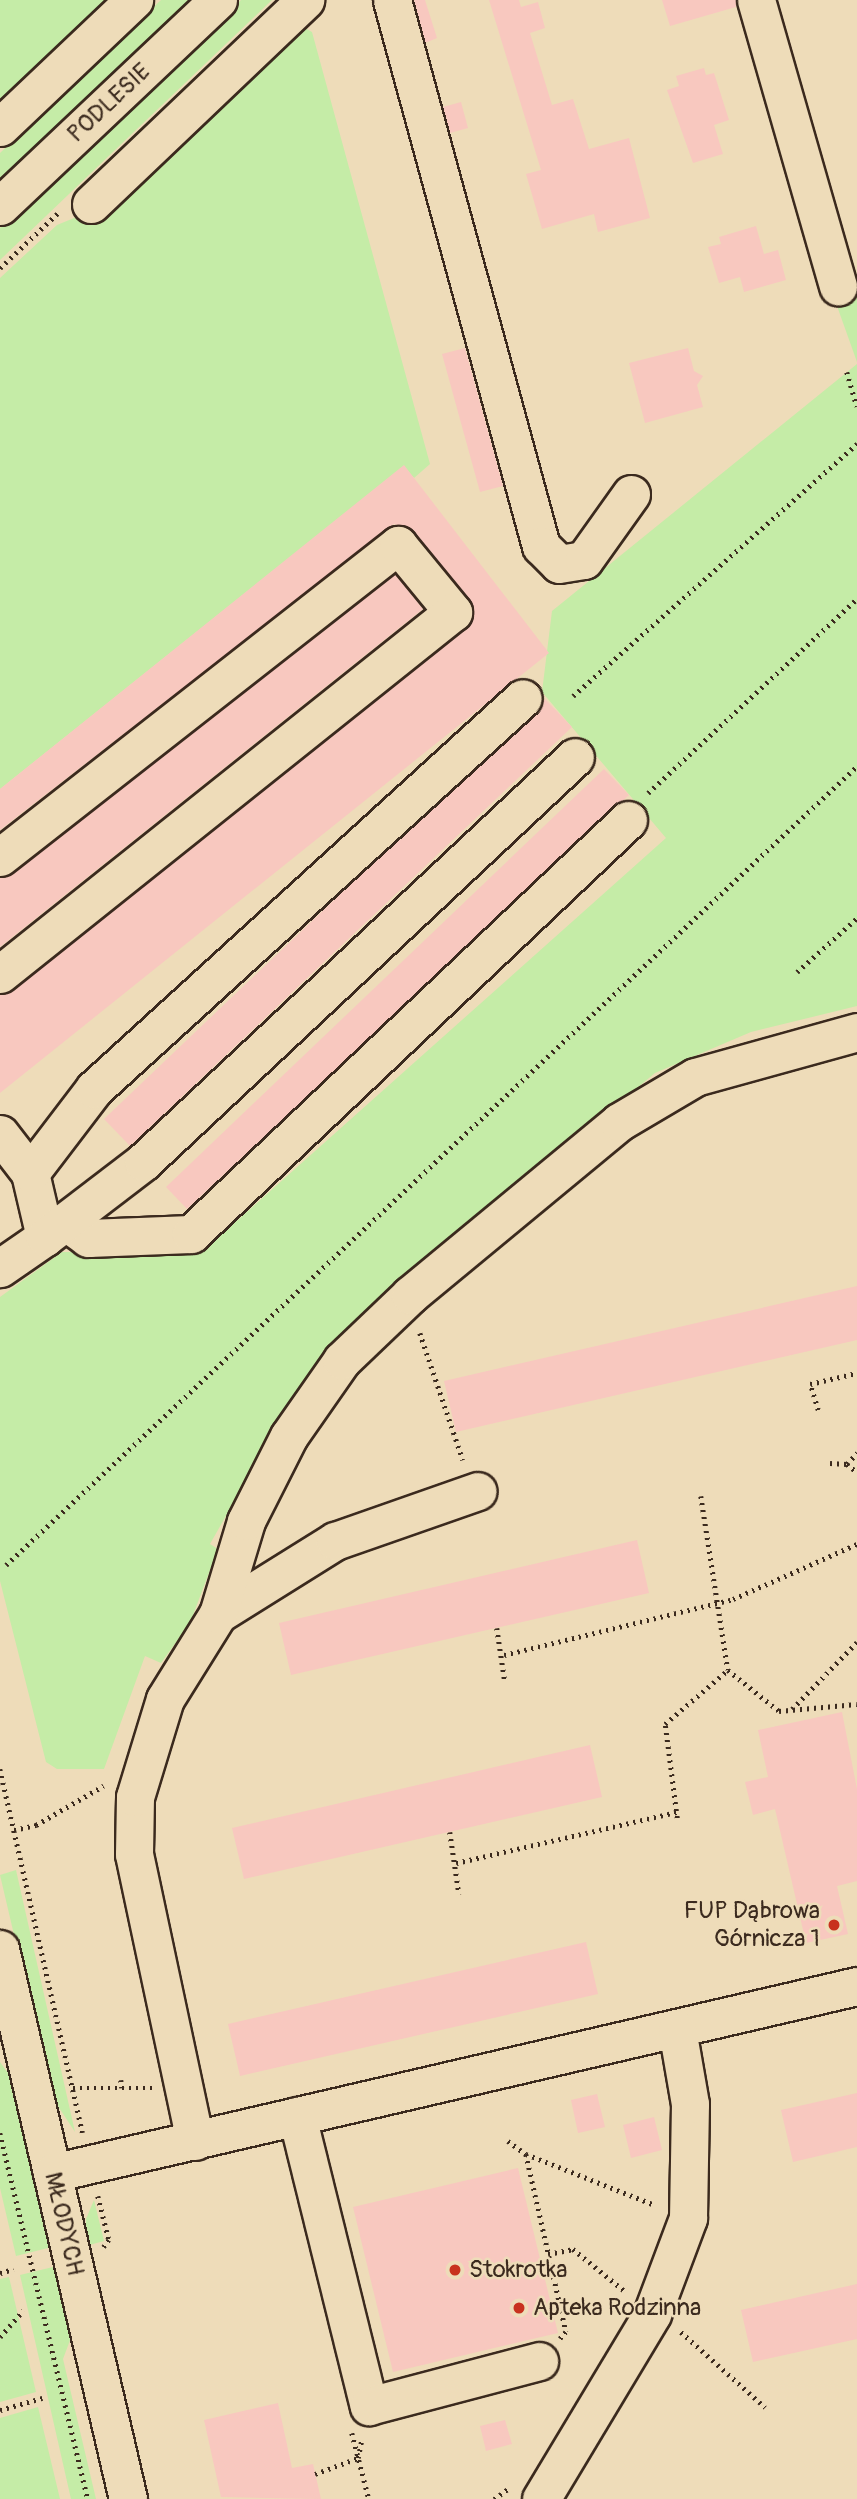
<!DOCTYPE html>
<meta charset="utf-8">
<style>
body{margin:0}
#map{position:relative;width:857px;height:2499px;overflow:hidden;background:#eedcb9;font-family:Pangolin,sans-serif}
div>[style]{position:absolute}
.green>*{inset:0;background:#c5eca7}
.building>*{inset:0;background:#f8c8bf}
.path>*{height:4.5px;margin-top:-2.25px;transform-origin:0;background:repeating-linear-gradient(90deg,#3b2a1e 0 2px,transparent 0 7px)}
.roads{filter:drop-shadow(2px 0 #3b2a1e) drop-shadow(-2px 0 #3b2a1e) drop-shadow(0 2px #3b2a1e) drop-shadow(0 -2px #3b2a1e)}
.minor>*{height:37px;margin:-18.5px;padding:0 18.5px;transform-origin:18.5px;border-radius:18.5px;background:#eedcb9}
.dots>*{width:19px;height:19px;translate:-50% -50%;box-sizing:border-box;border:4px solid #eedcb9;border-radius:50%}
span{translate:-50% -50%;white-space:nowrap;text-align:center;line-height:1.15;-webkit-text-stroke:5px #eedcb9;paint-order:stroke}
.street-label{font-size:24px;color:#3b2a1e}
.poi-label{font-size:24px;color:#3b2a1e}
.right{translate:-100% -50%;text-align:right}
.left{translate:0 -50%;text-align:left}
</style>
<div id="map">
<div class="green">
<i style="clip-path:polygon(0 0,108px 0,0 103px)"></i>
<i style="clip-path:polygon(161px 0,193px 0,0 183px,0 153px)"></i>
<i style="clip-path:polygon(241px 0,272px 0,0 260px,0 228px)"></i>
<i style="clip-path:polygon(294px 22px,312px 32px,430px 464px,414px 478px,404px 466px,0 789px,0 278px,57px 225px,91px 211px)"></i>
<i style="clip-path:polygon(857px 295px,857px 362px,837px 306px)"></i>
<i style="clip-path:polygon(857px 364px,857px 1006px,751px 1032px,655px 1073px,335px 1341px,294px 1396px,210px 1544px,218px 1549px,190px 1623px,161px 1663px,145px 1656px,104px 1769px,57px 1769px,46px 1762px,0 1581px,0 1297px,62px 1252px,203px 1251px,666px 838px,542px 692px,552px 611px)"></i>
<i style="clip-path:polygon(16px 1870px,75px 2132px,52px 2097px,0 1875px)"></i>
<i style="clip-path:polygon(0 2062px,11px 2077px,52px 2247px,16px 2256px,0 2188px)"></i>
<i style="clip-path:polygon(94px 2200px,104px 2241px,86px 2246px,86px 2219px)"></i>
<i style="clip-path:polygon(57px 2266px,72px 2335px,63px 2359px,96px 2499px,71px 2499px,20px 2275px)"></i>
<i style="clip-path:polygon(9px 2277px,36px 2392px,0 2402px,0 2279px)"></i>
<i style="clip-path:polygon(38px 2407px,60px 2499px,0 2499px,0 2418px)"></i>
</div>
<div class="building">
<i style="clip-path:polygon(414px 0,425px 0,437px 38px,425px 43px)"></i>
<i style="clip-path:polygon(489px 0,519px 0,521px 7px,538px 2px,545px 28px,530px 33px,552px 105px,573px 99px,589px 149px,629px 138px,650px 218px,598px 232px,594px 214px,542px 229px,526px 174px,541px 170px)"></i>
<i style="clip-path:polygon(662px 0,736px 0,736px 7px,670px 26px)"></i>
<i style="clip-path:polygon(704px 68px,706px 75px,714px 73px,729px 120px,714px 125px,723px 154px,693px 163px,667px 90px,679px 86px,676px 76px)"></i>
<i style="clip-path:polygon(461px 102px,468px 128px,450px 133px,443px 107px)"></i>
<i style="clip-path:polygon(756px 226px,764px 254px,778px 250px,786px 280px,744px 292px,740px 277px,719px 283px,708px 247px,721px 244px,719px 237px)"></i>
<i style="clip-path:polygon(465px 348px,503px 486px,480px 492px,442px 354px)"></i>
<i style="clip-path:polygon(688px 348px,694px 371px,703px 376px,697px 385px,703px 407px,645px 423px,629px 363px)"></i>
<i style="clip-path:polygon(404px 465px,549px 653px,0 1093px,0 995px,466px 628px,474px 608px,414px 532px,394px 524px,0 830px,0 789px)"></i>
<i style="clip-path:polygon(395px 574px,423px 609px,0 947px,0 878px)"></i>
<i style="clip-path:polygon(545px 699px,572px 727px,130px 1146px,104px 1119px)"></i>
<i style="clip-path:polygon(604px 769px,629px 795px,187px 1209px,166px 1187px)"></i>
<i style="clip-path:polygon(857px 1286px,857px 1340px,456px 1432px,444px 1381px)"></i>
<i style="clip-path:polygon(637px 1540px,649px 1593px,291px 1675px,279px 1623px)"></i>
<i style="clip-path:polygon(842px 1712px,857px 1789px,857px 1881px,837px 1886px,848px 1934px,806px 1943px,775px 1809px,753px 1815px,745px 1782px,768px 1777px,758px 1730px)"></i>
<i style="clip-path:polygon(590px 1745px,602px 1797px,244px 1879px,232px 1828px)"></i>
<i style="clip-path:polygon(586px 1942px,598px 1994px,240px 2076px,228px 2024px)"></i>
<i style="clip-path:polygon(857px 2093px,857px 2147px,793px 2162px,781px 2110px)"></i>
<i style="clip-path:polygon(597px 2094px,605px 2127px,578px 2133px,571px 2100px)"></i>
<i style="clip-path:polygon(654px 2117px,662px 2150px,631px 2158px,623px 2125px)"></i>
<i style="clip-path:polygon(518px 2168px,558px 2333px,393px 2372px,353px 2207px)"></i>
<i style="clip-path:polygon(857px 2284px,857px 2339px,753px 2362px,741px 2310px)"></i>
<i style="clip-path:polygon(278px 2403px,292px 2468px,313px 2464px,321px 2499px,221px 2497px,204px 2420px)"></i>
<i style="clip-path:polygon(505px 2420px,512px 2444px,486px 2451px,480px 2426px)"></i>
</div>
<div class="path">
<i style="left:0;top:268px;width:83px;rotate:-43.5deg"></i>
<i style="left:847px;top:372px;width:36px;rotate:74deg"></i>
<i style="left:573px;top:696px;width:380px;rotate:-41.6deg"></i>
<i style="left:648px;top:793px;width:285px;rotate:-42.9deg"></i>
<i style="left:797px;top:972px;width:81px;rotate:-42deg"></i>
<i style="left:420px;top:1333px;width:134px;rotate:71.3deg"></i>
<i style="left:818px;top:1410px;width:27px;rotate:-107deg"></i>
<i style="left:810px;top:1384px;width:48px;rotate:-13.2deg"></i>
<i style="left:830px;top:1463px;width:17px;rotate:3deg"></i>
<i style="left:847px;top:1464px;width:15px;rotate:-48deg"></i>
<i style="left:847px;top:1464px;width:13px;rotate:39deg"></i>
<i style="left:701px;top:1496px;width:176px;rotate:81.2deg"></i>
<i style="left:728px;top:1670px;width:65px;rotate:38.8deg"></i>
<i style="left:779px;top:1711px;width:78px;rotate:-5.1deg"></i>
<i style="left:6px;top:1565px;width:1167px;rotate:-43.19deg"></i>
<i style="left:497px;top:1628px;width:55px;rotate:81.6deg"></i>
<i style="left:504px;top:1655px;width:236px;rotate:-13.7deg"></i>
<i style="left:733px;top:1599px;width:136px;rotate:-23.9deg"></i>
<i style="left:792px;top:1709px;width:93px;rotate:-45.9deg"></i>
<i style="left:0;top:1769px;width:373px;rotate:77.2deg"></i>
<i style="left:677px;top:1818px;width:95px;rotate:-97.3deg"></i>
<i style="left:665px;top:1724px;width:83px;rotate:-40.6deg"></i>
<i style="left:14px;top:1830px;width:23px;rotate:-13deg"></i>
<i style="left:36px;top:1825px;width:78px;rotate:-30.2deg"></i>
<i style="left:450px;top:1832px;width:63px;rotate:81.7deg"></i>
<i style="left:456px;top:1863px;width:227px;rotate:-13deg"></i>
<i style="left:121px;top:2080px;width:8px;rotate:83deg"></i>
<i style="left:73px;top:2088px;width:79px"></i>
<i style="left:0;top:2133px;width:376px;rotate:76.5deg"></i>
<i style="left:508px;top:2141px;width:22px;rotate:36deg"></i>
<i style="left:526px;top:2154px;width:139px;rotate:21.6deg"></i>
<i style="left:526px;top:2154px;width:182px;rotate:77.3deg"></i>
<i style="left:566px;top:2332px;width:9px;rotate:131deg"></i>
<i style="left:98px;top:2196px;width:45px;rotate:76deg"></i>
<i style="left:109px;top:2240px;width:9px;rotate:126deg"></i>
<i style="left:548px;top:2254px;width:25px;rotate:-11deg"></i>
<i style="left:573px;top:2249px;width:68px;rotate:39.1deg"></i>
<i style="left:0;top:2273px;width:14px;rotate:-17deg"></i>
<i style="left:681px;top:2332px;width:113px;rotate:41.8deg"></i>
<i style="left:0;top:2337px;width:35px;rotate:-49deg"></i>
<i style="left:0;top:2410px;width:44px;rotate:-15.9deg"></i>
<i style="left:352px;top:2433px;width:68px;rotate:75.6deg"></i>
<i style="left:315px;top:2474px;width:46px;rotate:-20.4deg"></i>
<i style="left:358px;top:2458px;width:20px;rotate:-79deg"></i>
<i style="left:494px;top:2499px;width:17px;rotate:-36deg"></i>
</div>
<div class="roads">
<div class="minor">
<i style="left:392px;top:0;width:566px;rotate:74.74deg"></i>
<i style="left:541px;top:546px;width:25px;rotate:45deg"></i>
<i style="left:559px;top:564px;width:25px;rotate:-9deg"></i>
<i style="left:584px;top:560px;width:81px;rotate:-54.5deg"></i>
<i style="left:756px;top:0;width:298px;rotate:74deg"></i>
<i style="left:0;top:127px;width:185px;rotate:-43.5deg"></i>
<i style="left:91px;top:204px;width:296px;rotate:-43.6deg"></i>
<i style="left:0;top:206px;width:300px;rotate:-43.4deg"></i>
<i style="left:0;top:857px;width:506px;rotate:-38.09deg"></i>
<i style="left:398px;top:545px;width:87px;rotate:50.6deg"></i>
<i style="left:453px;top:612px;width:580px;rotate:141.37deg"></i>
<i style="left:0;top:1134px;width:49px;rotate:52.4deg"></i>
<i style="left:30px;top:1173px;width:66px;rotate:76.8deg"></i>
<i style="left:45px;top:1237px;width:55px;rotate:145.4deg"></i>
<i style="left:30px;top:1173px;width:106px;rotate:-52.7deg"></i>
<i style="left:94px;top:1089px;width:580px;rotate:-42.35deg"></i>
<i style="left:69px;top:1224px;width:24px;rotate:36deg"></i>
<i style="left:88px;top:1238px;width:103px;rotate:-2.2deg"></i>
<i style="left:191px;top:1234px;width:602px;rotate:-43.45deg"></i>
<i style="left:45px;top:1237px;width:123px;rotate:-37.4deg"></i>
<i style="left:143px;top:1162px;width:592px;rotate:-43.15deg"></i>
<i style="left:218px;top:1614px;width:138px;rotate:-32deg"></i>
<i style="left:335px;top:1541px;width:151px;rotate:-19.3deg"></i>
<i style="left:0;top:1949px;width:565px;rotate:76.9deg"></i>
<i style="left:297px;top:2116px;width:299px;rotate:76.1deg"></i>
<i style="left:369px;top:2406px;width:176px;rotate:-14.8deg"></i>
<i style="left:195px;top:2141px;width:293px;rotate:-102deg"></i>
<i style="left:134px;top:1854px;width:57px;rotate:-89deg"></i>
<i style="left:135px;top:1797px;width:102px;rotate:-73deg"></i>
<i style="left:165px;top:1699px;width:100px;rotate:-58.1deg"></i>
<i style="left:218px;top:1614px;width:97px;rotate:-73.2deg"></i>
<i style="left:246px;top:1521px;width:95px;rotate:-63.2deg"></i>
<i style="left:289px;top:1436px;width:93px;rotate:-55.1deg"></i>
<i style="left:342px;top:1360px;width:94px;rotate:-43.7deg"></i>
<i style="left:410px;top:1295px;width:271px;rotate:-39.6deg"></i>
<i style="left:619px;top:1122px;width:88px;rotate:-30.6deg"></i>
<i style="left:695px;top:1077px;width:168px;rotate:-15.5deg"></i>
<i style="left:52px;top:2173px;width:826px;rotate:-13.08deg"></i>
<i style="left:541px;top:2499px;width:216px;rotate:-59deg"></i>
<i style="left:652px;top:2314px;width:103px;rotate:-69.4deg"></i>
<i style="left:688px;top:2218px;width:114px;rotate:-89deg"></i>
<i style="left:690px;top:2104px;width:76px;rotate:-99.8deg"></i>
</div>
</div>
<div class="dots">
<i style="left:834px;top:1925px;background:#c8321e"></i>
<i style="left:455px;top:2270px;background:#c8321e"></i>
<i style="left:519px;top:2308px;background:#c8321e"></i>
</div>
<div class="street-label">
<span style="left:109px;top:103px;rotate:-43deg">PODLESIE</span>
<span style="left:64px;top:2224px;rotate:77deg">MŁODYCH</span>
</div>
<div class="poi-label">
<span class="right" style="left:820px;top:1925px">FUP Dąbrowa<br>Górnicza 1</span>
<span class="left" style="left:469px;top:2270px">Stokrotka</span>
<span class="left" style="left:533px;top:2308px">Apteka Rodzinna</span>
</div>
</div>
